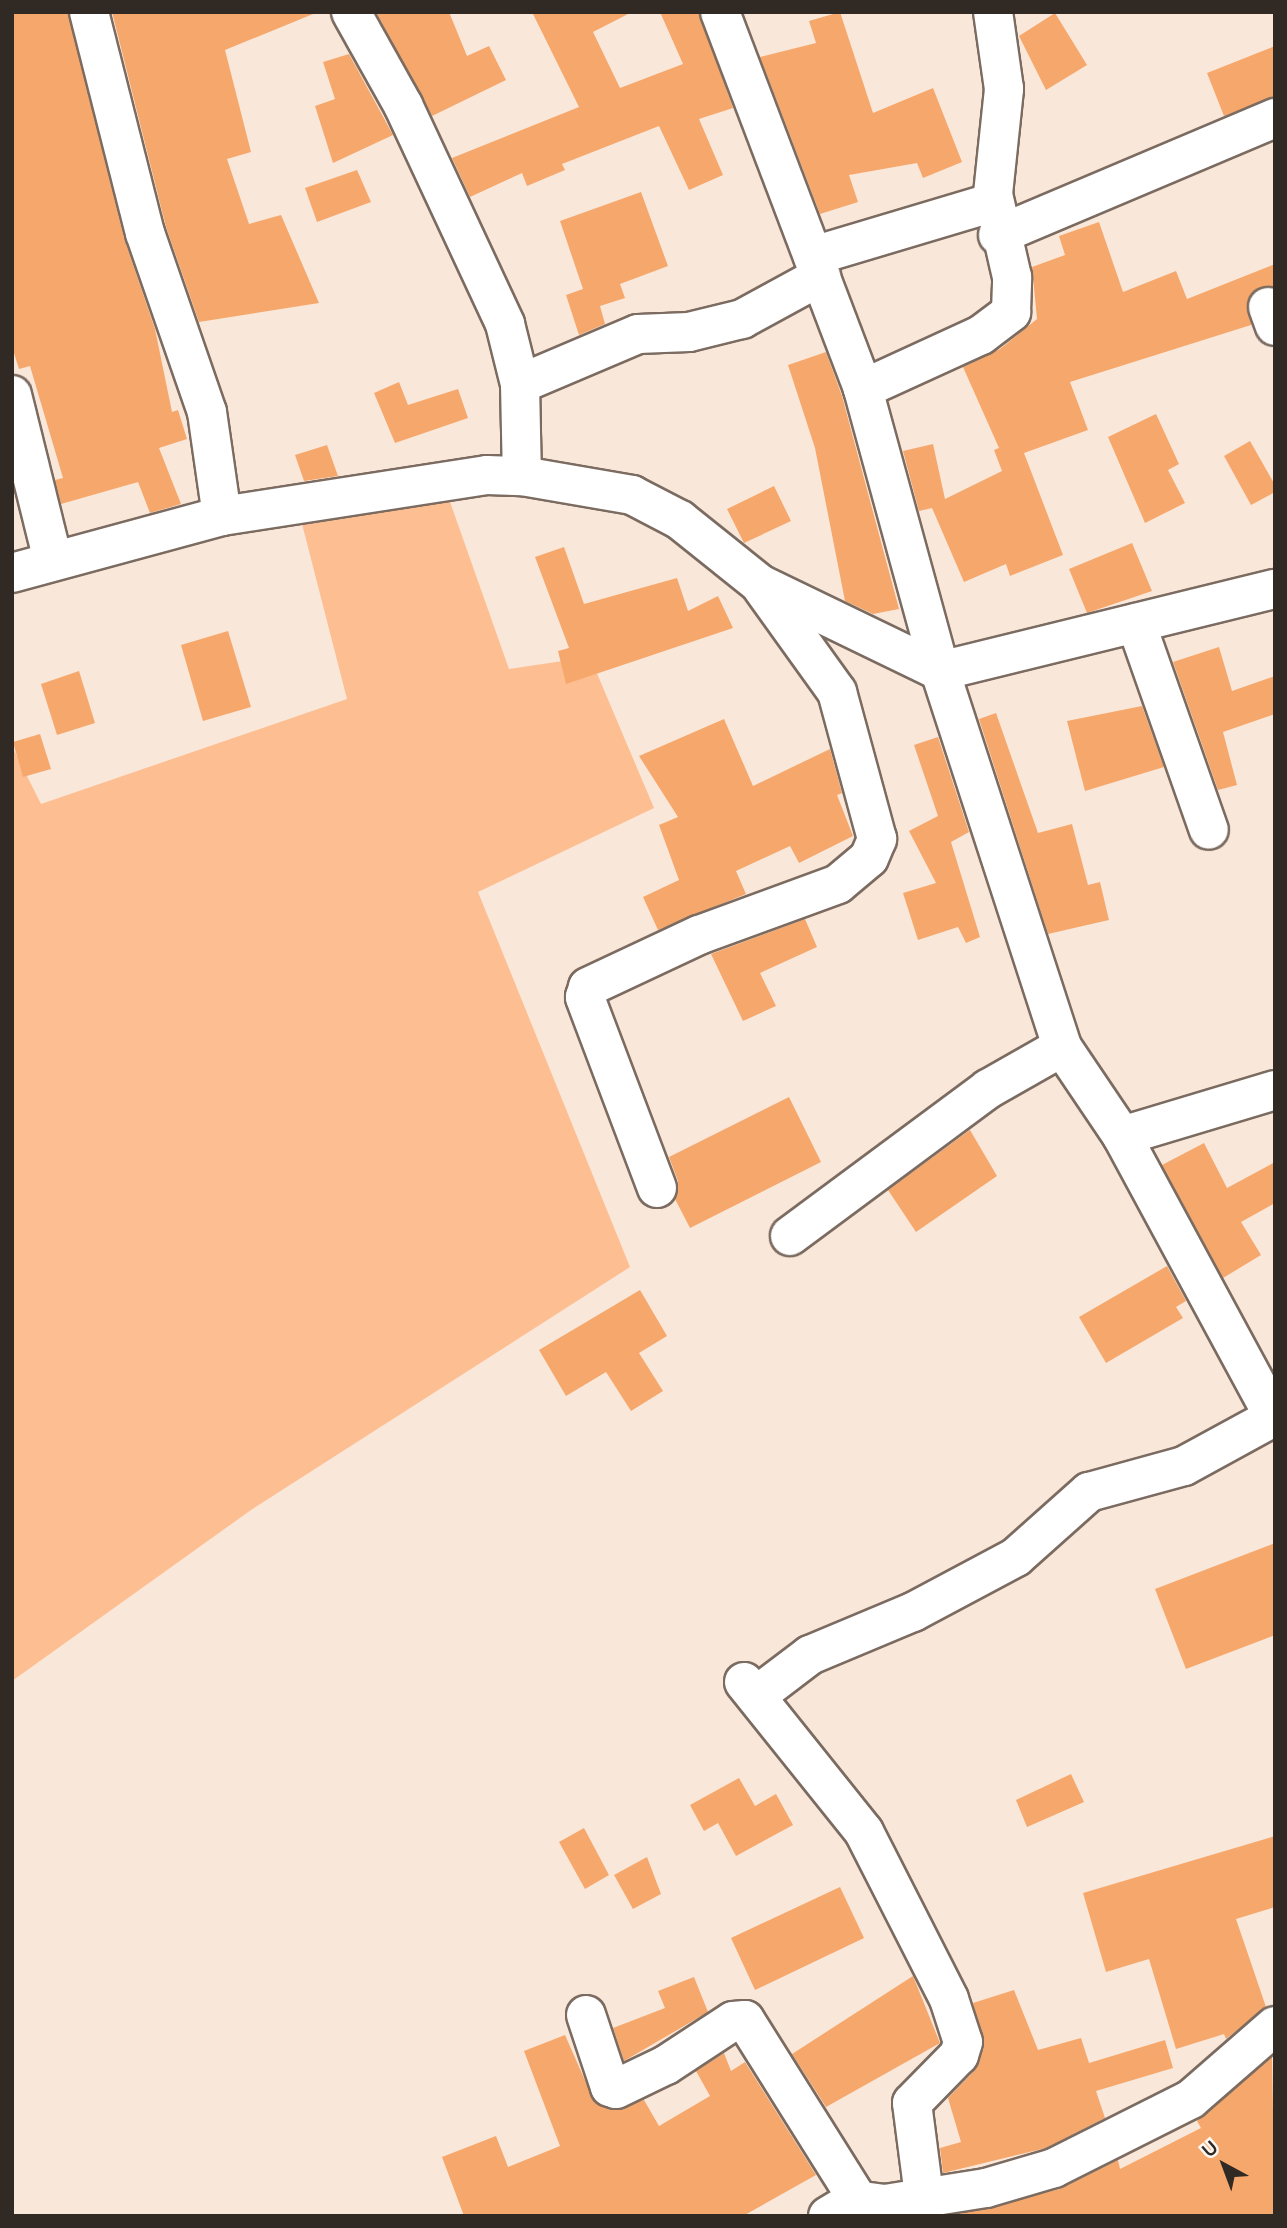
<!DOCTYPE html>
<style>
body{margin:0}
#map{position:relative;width:1287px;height:2228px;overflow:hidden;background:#f9e7da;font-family:Cabin,sans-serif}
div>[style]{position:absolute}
.green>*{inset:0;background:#fdbf92}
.building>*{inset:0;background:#f6a86c}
.roads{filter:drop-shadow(2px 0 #7b6b60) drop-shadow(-2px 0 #7b6b60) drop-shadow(0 2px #7b6b60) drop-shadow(0 -2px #7b6b60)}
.minor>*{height:38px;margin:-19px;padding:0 19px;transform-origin:19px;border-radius:19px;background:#fff}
span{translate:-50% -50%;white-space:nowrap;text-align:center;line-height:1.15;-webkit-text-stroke:6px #fef7f1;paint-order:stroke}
.frame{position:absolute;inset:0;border:14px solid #302924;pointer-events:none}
.north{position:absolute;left:1189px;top:2130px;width:70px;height:70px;-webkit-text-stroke:5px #fef7f1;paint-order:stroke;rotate:319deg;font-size:19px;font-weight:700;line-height:28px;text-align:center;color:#302924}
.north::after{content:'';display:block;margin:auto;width:24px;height:32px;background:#302924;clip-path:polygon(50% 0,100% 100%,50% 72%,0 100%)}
</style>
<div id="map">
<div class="green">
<i style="clip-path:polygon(449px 499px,509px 669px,590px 657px,654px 808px,478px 892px,630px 1267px,251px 1510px,12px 1681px,12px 746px,41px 804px,347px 699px,301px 520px)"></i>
</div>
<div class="building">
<i style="clip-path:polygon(12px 12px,68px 12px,124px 238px,155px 329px,172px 412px,178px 410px,187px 439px,159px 448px,181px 504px,150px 513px,138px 482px,61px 504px,55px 480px,63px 478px,30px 366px,19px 369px,12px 347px)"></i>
<i style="clip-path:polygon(112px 12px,318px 12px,225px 50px,251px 152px,227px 159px,249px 224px,281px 215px,319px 303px,199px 322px,166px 227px)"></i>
<i style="clip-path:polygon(376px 12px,449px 12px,467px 56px,489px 46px,506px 80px,432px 116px)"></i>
<i style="clip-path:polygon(532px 12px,632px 12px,593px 32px,620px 88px,683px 64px,660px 12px,699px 12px,733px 108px,699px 119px,723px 175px,689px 190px,659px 126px,562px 164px,565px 170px,527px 186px,522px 173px,470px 197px,452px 158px,579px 107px)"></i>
<i style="clip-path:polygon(840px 12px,873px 113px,933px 88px,962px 162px,923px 178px,917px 163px,849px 175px,858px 202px,820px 214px,760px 57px,816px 43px,809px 21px)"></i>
<i style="clip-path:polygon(1055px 13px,1087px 65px,1046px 90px,1019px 36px)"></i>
<i style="clip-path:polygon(1275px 46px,1275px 97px,1224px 116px,1207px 73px)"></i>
<i style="clip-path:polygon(349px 54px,393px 135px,333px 163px,315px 106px,335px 99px,323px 62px)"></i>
<i style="clip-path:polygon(357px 170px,371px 202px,317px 222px,305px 188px)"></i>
<i style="clip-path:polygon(641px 192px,668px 266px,620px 284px,625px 298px,600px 306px,605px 324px,579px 335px,566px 295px,583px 289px,560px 221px)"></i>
<i style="clip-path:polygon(1099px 222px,1123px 292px,1176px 271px,1187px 299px,1275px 264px,1275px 287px,1251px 294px,1251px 325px,1070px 382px,1088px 430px,1024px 453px,1063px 555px,1010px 576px,1006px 564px,964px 582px,932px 508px,919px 511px,903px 451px,933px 444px,945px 499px,1002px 471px,994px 450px,999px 448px,963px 367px,1000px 349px,1037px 319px,1032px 267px,1065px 255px,1059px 236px)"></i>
<i style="clip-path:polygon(826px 352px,842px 396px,899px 609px,873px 614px,845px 601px,815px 448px,788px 365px)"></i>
<i style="clip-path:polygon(399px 382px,408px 405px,458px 389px,468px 418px,395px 443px,374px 393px)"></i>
<i style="clip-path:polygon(1156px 414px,1179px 464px,1168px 470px,1185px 503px,1145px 523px,1108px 437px)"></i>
<i style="clip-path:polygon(1250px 441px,1275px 485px,1275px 492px,1251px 505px,1224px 456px)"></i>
<i style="clip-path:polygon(327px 445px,338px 476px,304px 481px,295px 455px)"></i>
<i style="clip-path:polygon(774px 486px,791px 521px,744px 543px,727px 509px)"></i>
<i style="clip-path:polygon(1132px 543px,1152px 591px,1087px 613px,1069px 569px)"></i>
<i style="clip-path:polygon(564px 547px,584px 604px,677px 578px,688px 611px,718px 596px,733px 628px,566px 684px,558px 651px,569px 648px,535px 557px)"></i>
<i style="clip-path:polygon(228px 631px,251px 707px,203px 721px,181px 645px)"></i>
<i style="clip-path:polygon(1219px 647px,1232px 691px,1275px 676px,1275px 714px,1223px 732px,1237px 785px,1218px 790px,1173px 662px)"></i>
<i style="clip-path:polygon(79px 671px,95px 723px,57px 735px,41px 684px)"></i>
<i style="clip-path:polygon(1142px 706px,1164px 767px,1085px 791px,1067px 721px)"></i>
<i style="clip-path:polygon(996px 713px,1038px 833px,1072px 824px,1088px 885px,1100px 882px,1109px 920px,1048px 934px,979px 719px)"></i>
<i style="clip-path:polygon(724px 719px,753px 786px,830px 749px,842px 793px,837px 795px,853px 836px,799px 863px,790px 846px,736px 871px,746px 894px,658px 930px,643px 897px,679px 880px,659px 825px,678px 817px,639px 756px)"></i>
<i style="clip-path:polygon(40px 734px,51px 769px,23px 777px,13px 742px)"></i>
<i style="clip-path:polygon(938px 737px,969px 832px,951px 842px,980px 937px,966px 943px,958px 927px,918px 940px,903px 893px,936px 883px,909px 831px,938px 816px,914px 745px)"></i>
<i style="clip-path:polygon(805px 919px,817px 947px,760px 973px,776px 1006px,743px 1021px,711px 954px)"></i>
<i style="clip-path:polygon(789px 1097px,821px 1162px,690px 1228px,675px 1199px,678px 1181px,669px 1157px)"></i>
<i style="clip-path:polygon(970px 1130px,997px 1176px,916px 1232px,888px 1190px)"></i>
<i style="clip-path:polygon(1204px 1143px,1227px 1188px,1275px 1162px,1275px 1203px,1241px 1222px,1261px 1255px,1223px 1278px,1162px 1165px)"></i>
<i style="clip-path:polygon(1167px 1266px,1186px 1301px,1176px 1307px,1183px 1318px,1106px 1363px,1079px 1317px)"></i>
<i style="clip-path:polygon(640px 1290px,667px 1336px,639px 1353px,663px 1391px,631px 1411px,606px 1372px,566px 1396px,539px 1350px)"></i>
<i style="clip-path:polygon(1275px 1543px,1275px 1635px,1186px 1669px,1155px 1589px)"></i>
<i style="clip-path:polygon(1071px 1774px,1084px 1802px,1027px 1827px,1016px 1800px)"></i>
<i style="clip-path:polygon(739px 1778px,755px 1806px,776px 1794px,793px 1825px,736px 1856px,718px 1823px,704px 1831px,690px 1805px)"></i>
<i style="clip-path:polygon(584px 1828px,609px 1875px,585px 1889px,559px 1842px)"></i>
<i style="clip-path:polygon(1275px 1836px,1275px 1907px,1236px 1919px,1266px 2007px,1226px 2039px,1224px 2034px,1176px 2049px,1149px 1959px,1106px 1972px,1083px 1893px)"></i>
<i style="clip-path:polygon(647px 1857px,661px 1894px,633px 1909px,614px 1875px)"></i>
<i style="clip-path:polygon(840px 1887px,864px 1938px,755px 1990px,731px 1938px)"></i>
<i style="clip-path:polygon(913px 1976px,940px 2043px,826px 2107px,792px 2054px)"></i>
<i style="clip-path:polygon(694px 1977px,708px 2012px,624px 2061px,613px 2028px,665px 2008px,658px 1991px)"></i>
<i style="clip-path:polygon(1014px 1990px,1038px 2050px,1081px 2038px,1089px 2063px,1165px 2040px,1173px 2068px,1096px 2091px,1105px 2118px,1046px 2148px,943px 2173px,940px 2148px,961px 2142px,948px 2098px,975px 2070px,984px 2048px,973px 2003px)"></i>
<i style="clip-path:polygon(565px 2035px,595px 2103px,610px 2110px,644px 2100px,659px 2126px,710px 2096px,696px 2071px,724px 2053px,731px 2071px,745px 2062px,816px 2175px,743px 2216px,464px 2216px,442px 2157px,496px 2136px,508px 2167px,560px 2146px,524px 2051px)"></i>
<i style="clip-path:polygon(1272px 2057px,1275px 2216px,951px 2216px,1060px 2189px,1118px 2160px,1120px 2169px,1201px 2128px,1197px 2121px)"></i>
</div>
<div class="roads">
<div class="minor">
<i style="left:89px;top:12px;width:228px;rotate:75.8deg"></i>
<i style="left:145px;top:233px;width:189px;rotate:70.9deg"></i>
<i style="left:207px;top:412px;width:105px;rotate:81.8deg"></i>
<i style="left:351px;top:12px;width:107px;rotate:60.8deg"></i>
<i style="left:403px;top:105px;width:242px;rotate:65deg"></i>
<i style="left:505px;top:324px;width:62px;rotate:76deg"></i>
<i style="left:520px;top:384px;width:92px;rotate:88.8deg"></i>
<i style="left:720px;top:12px;width:403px;rotate:69.2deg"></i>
<i style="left:863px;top:389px;width:292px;rotate:74.7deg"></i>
<i style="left:940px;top:671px;width:395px;rotate:72deg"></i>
<i style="left:1062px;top:1047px;width:107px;rotate:56deg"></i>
<i style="left:1122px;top:1136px;width:322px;rotate:61.6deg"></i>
<i style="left:998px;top:235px;width:301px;rotate:-22.9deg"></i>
<i style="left:813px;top:256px;width:189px;rotate:-16.6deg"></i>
<i style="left:1268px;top:307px;width:20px;rotate:70deg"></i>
<i style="left:520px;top:384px;width:128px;rotate:-23deg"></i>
<i style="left:638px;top:334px;width:51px;rotate:-2.2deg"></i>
<i style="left:689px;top:332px;width:55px;rotate:-13.8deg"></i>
<i style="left:742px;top:319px;width:90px;rotate:-28.6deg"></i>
<i style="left:863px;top:389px;width:130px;rotate:-24.6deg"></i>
<i style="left:981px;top:335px;width:38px;rotate:-37deg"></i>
<i style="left:1011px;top:312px;width:35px;rotate:-88deg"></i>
<i style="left:1012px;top:277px;width:85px;rotate:-102.9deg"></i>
<i style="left:993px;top:194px;width:106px;rotate:-84deg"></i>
<i style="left:1004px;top:89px;width:78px;rotate:-98.1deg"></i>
<i style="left:12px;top:395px;width:171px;rotate:76.1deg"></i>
<i style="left:12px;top:573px;width:218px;rotate:-15.2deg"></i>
<i style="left:222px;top:516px;width:268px;rotate:-8.8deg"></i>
<i style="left:487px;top:475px;width:35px;rotate:2deg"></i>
<i style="left:522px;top:476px;width:112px;rotate:9.8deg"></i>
<i style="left:632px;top:495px;width:54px;rotate:27.5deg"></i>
<i style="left:680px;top:520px;width:102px;rotate:38.7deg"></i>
<i style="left:760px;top:584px;width:200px;rotate:25.8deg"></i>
<i style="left:940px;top:671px;width:345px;rotate:-13.8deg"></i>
<i style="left:1136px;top:623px;width:219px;rotate:70.6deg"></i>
<i style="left:1122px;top:1136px;width:160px;rotate:-16.7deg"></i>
<i style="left:657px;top:1188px;width:204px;rotate:-110.7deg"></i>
<i style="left:585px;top:997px;width:10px;rotate:-73deg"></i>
<i style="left:588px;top:987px;width:123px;rotate:-25.1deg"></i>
<i style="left:699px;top:935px;width:148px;rotate:-20.1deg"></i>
<i style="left:838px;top:884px;width:40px;rotate:-40deg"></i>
<i style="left:869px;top:858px;width:21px;rotate:-67deg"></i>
<i style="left:877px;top:839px;width:152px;rotate:-105.2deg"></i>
<i style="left:837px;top:692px;width:127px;rotate:-125.7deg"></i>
<i style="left:790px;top:1236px;width:247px;rotate:-36.6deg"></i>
<i style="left:988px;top:1089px;width:85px;rotate:-29.6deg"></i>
<i style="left:744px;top:1682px;width:192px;rotate:51.3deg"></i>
<i style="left:864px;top:1832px;width:187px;rotate:63deg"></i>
<i style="left:949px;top:1999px;width:45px;rotate:72deg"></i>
<i style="left:963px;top:2042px;width:14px;rotate:107deg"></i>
<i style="left:959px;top:2055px;width:67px;rotate:134.4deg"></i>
<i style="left:912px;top:2103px;width:94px;rotate:82.6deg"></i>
<i style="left:756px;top:1696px;width:68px;rotate:-37.2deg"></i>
<i style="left:810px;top:1655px;width:112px;rotate:-22.7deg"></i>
<i style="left:913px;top:1612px;width:117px;rotate:-28.1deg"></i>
<i style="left:1016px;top:1557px;width:98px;rotate:-41.7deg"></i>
<i style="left:1089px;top:1492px;width:98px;rotate:-15.3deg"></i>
<i style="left:1184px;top:1466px;width:102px;rotate:-28.6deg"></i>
<i style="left:586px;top:2015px;width:76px;rotate:71.6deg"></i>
<i style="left:610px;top:2087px;width:6px;rotate:18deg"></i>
<i style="left:616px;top:2089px;width:55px;rotate:-25.6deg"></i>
<i style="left:666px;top:2065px;width:80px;rotate:-33.3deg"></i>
<i style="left:733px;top:2021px;width:12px;rotate:-5deg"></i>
<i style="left:745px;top:2020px;width:231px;rotate:57.9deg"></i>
<i style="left:828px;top:2216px;width:31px;rotate:-31deg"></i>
<i style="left:855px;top:2200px;width:30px;rotate:8deg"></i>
<i style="left:885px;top:2204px;width:102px;rotate:-9deg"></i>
<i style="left:986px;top:2188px;width:71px;rotate:-16.4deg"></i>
<i style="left:1054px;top:2168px;width:153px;rotate:-26.7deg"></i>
<i style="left:1191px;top:2099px;width:111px;rotate:-41deg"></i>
</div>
</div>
<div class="frame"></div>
<div class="north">U</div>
</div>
